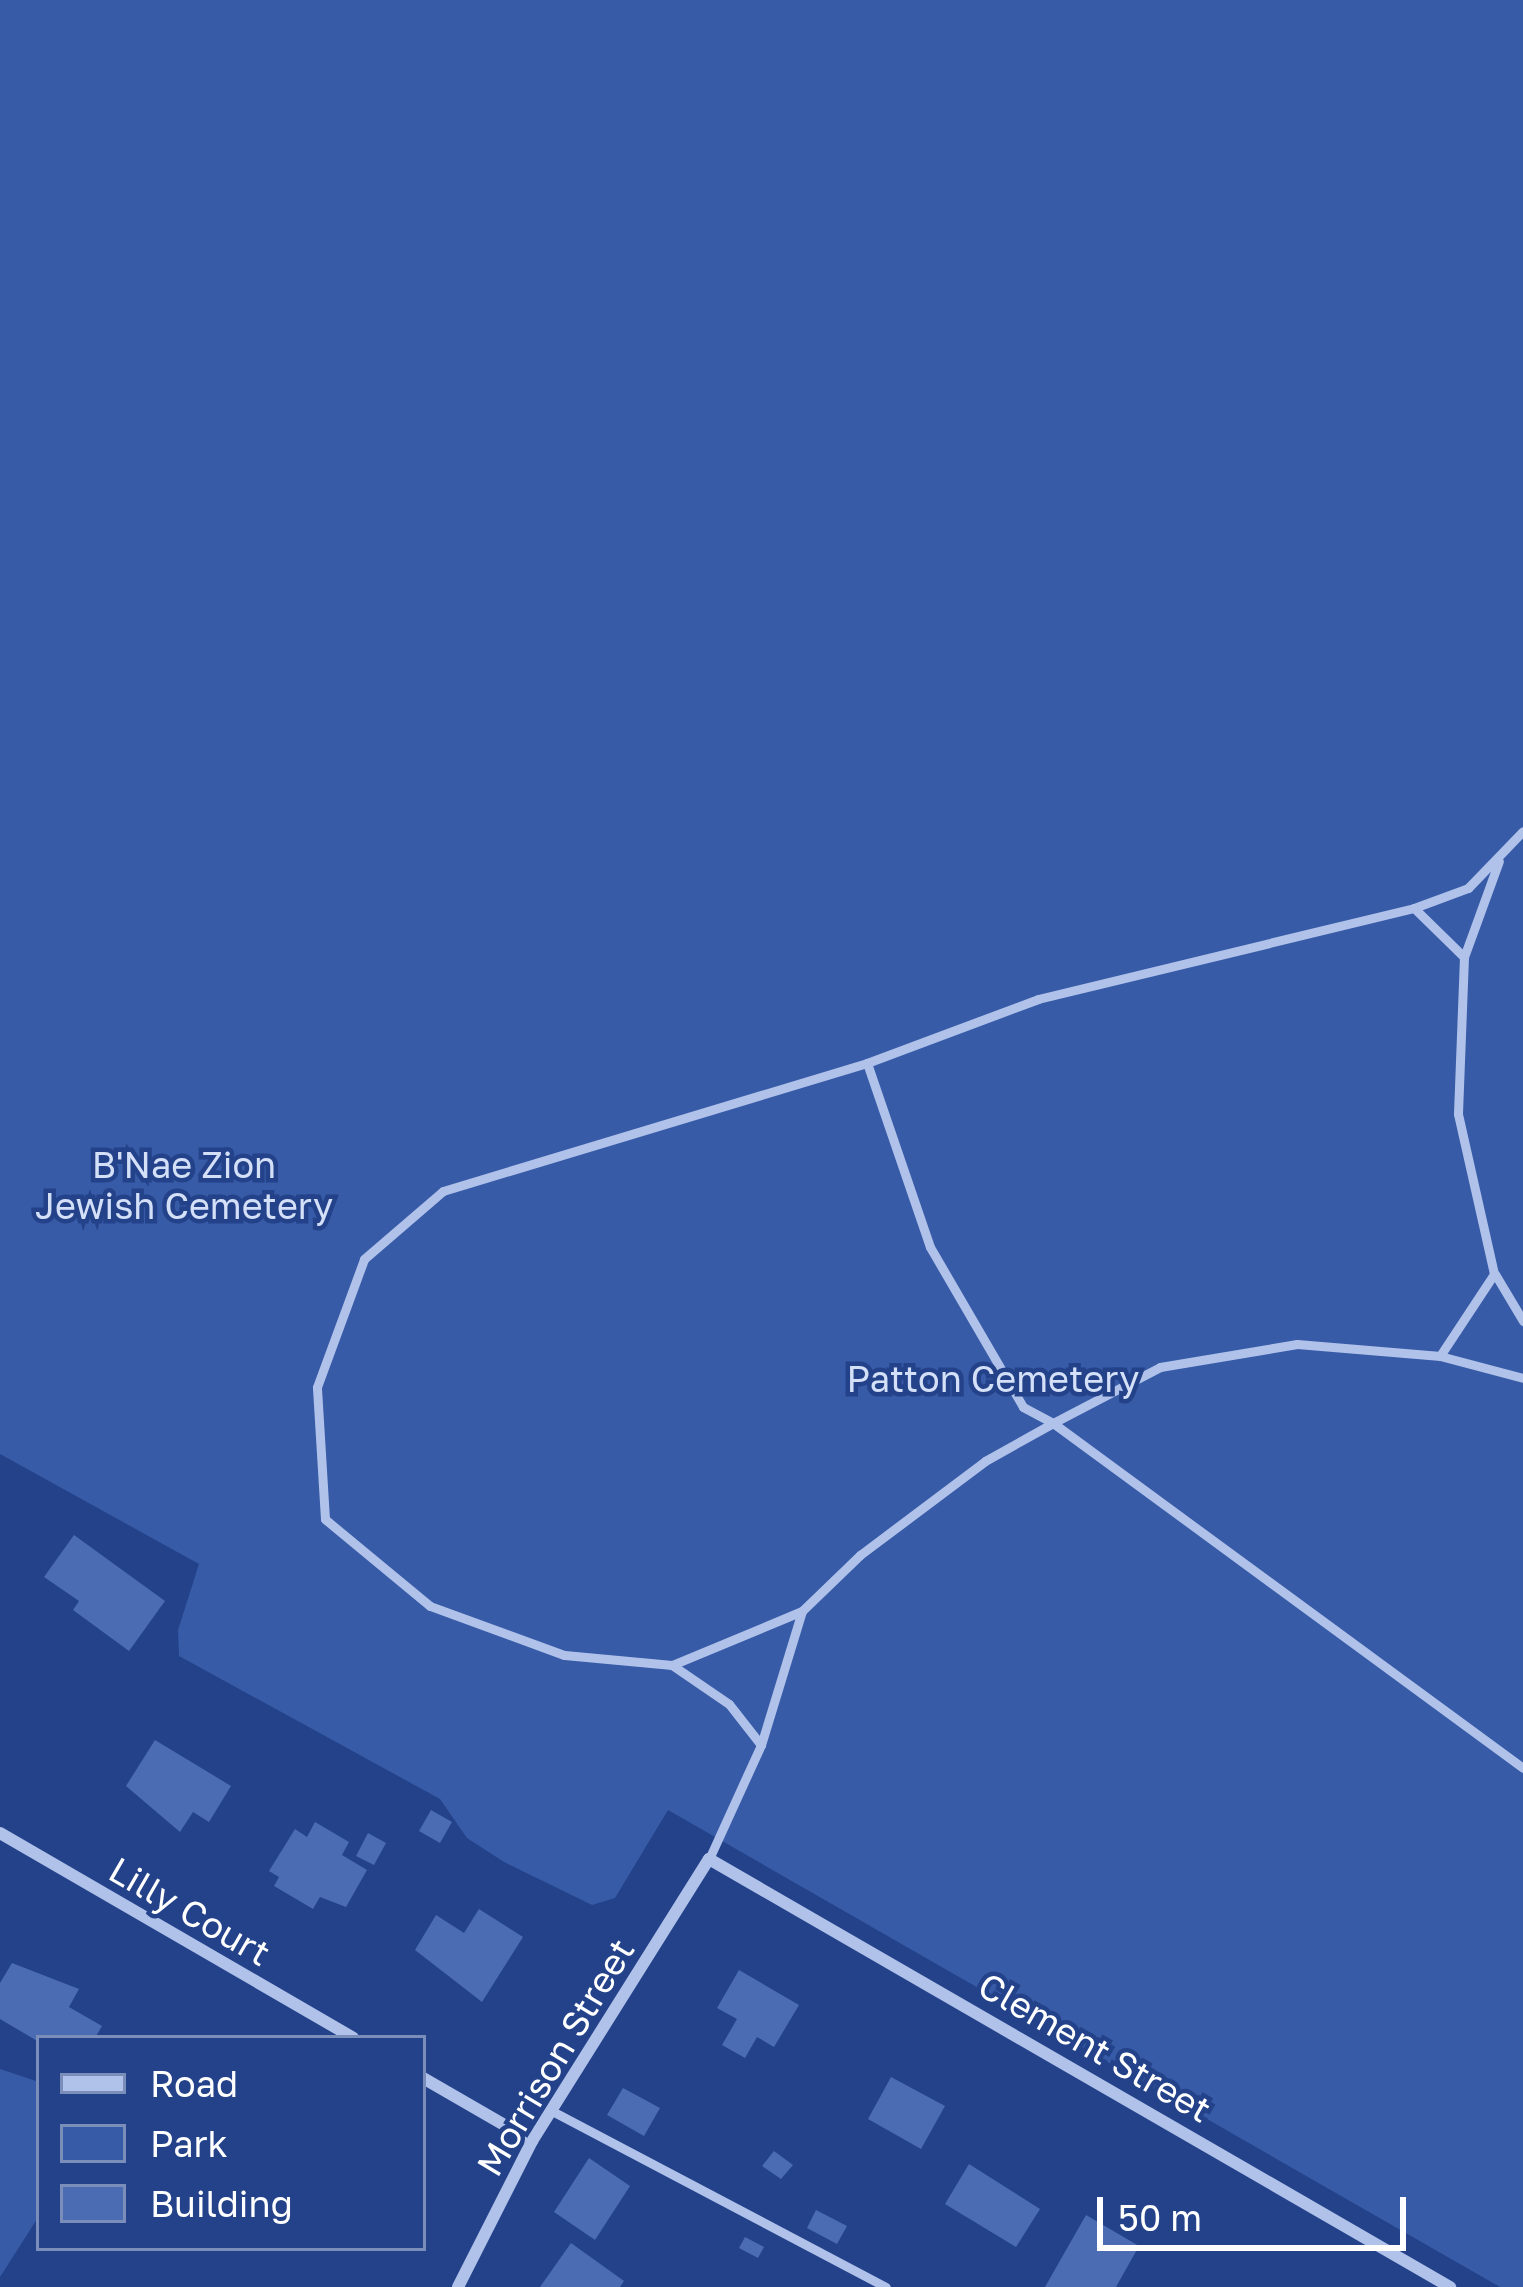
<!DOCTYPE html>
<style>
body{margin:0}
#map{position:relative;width:1523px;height:2287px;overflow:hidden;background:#23428a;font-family:"Golos Text",sans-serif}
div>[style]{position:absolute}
.green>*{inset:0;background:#375ba7}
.building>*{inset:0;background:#4b6bb2}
.lane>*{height:9px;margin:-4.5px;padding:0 4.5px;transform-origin:4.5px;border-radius:4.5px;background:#b0c2ea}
.street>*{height:12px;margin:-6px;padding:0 6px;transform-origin:6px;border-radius:6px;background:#b0c2ea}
span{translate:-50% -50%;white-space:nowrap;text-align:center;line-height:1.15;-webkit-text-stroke:9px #23428a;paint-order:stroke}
.park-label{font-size:36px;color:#d4e0f8}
.street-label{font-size:36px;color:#fff}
.legend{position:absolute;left:36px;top:2035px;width:390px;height:216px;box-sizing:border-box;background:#23428a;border:3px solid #7b8eb9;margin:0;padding:15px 21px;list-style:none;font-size:36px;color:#fff}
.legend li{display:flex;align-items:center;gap:24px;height:60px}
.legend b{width:60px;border:3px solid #7b8eb9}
.scale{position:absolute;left:1097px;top:2197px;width:309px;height:54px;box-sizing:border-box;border:6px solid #fff;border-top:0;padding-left:15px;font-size:36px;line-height:42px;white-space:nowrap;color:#fff;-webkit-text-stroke:9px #23428a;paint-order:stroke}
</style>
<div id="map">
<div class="green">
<i style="clip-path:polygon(0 0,1523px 0,1523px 2287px,1500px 2287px,668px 1810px,615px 1898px,592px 1905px,504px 1862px,467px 1838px,440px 1799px,179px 1656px,178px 1630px,199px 1564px,0 1454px)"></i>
<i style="clip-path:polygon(0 2069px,39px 2082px,39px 2216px,0 2277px)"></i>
</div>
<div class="building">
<i style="clip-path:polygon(74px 1535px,165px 1601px,129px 1651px,73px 1610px,79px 1601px,44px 1577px)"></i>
<i style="clip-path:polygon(155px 1740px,231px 1786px,209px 1822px,193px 1812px,180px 1832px,126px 1786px)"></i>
<i style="clip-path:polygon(431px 1810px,452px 1822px,440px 1843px,419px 1831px)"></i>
<i style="clip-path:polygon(315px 1822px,349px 1842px,342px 1855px,367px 1870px,346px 1907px,320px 1897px,313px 1909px,274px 1886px,279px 1877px,269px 1871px,295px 1829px,307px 1837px)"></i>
<i style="clip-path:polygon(368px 1833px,386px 1843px,374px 1865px,356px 1856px)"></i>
<i style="clip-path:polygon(479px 1909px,523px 1937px,482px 2002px,415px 1950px,436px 1915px,464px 1933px)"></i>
<i style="clip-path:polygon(12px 1963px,79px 1989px,69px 2007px,102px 2026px,95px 2038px,39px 2042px,0 2019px,0 1983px)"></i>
<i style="clip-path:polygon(739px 1970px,799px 2005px,774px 2047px,757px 2037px,745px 2058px,722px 2045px,737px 2019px,717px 2008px)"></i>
<i style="clip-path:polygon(891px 2077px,945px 2106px,921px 2149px,868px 2119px)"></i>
<i style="clip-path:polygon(623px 2088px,660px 2108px,644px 2136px,607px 2115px)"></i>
<i style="clip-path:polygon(774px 2151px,793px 2165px,781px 2179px,762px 2166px)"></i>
<i style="clip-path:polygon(589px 2158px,630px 2186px,595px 2240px,554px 2212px)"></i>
<i style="clip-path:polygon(969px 2164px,1040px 2209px,1016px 2247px,945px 2204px)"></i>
<i style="clip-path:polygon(816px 2210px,847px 2226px,837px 2244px,807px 2228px)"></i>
<i style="clip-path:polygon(1086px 2215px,1139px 2246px,1116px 2287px,1045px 2287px)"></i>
<i style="clip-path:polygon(745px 2237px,764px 2247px,758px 2258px,739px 2248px)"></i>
<i style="clip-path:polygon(571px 2243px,624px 2281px,620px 2287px,540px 2287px)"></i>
</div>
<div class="lane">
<i style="left:1414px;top:908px;width:70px;rotate:44.4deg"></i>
<i style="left:1464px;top:957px;width:157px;rotate:92.2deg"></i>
<i style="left:1458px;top:1114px;width:164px;rotate:77.3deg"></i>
<i style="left:1494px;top:1274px;width:98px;rotate:123.4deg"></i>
<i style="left:1464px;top:957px;width:102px;rotate:-70deg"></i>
<i style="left:867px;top:1063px;width:194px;rotate:71.1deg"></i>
<i style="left:930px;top:1247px;width:185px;rotate:59.8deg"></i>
<i style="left:1023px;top:1407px;width:34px;rotate:28deg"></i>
<i style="left:1053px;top:1423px;width:121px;rotate:-27.6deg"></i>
<i style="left:1160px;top:1367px;width:139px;rotate:-9.5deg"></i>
<i style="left:1297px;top:1344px;width:144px;rotate:4.8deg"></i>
<i style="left:1440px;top:1356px;width:86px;rotate:14.8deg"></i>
<i style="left:1495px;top:1274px;width:55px;rotate:59.2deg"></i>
<i style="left:802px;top:1611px;width:81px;rotate:-44deg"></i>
<i style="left:860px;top:1555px;width:156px;rotate:-36.9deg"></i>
<i style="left:985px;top:1461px;width:78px;rotate:-29.2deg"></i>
<i style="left:1053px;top:1423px;width:583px;rotate:36.28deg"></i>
<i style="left:672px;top:1665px;width:69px;rotate:34.4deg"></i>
<i style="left:729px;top:1704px;width:52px;rotate:52deg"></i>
<i style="left:709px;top:1859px;width:125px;rotate:-65.5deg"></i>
<i style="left:761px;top:1745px;width:140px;rotate:-73deg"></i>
<i style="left:802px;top:1611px;width:141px;rotate:157.4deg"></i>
<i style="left:672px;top:1665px;width:108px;rotate:-174.7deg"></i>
<i style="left:564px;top:1655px;width:143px;rotate:-159.9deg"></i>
<i style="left:430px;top:1606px;width:136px;rotate:-140.4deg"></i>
<i style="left:325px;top:1519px;width:132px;rotate:-93.5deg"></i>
<i style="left:317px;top:1387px;width:136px;rotate:-69.8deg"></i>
<i style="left:364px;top:1259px;width:104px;rotate:-40.7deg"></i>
<i style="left:443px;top:1191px;width:443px;rotate:-16.8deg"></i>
<i style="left:867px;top:1063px;width:183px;rotate:-20.5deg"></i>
<i style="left:1038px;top:999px;width:387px;rotate:-13.6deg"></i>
<i style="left:1414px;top:908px;width:58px;rotate:-20.3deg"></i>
<i style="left:1468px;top:888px;width:79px;rotate:-46deg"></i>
<i style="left:554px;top:2112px;width:375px;rotate:27.8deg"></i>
</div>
<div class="street">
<i style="left:0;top:1833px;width:408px;rotate:30.1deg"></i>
<i style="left:423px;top:2078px;width:126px;rotate:30deg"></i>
<i style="left:458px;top:2287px;width:164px;rotate:-63.1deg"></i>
<i style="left:532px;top:2141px;width:333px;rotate:-57.9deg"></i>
<i style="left:709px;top:1859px;width:856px;rotate:30.01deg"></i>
</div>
<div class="park-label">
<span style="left:184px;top:1185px">B'Nae Zion<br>Jewish Cemetery</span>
<span style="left:993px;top:1379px">Patton Cemetery</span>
</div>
<div class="street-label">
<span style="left:190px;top:1911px;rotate:30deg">Lilly Court</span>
<span style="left:1095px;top:2047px;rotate:30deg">Clement Street</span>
<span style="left:555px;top:2057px;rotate:-59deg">Morrison Street</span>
</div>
<ul class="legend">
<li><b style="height:15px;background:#b0c2ea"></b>Road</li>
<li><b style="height:33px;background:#375ba7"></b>Park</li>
<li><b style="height:33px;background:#4b6bb2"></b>Building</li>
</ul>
<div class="scale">50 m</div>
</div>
